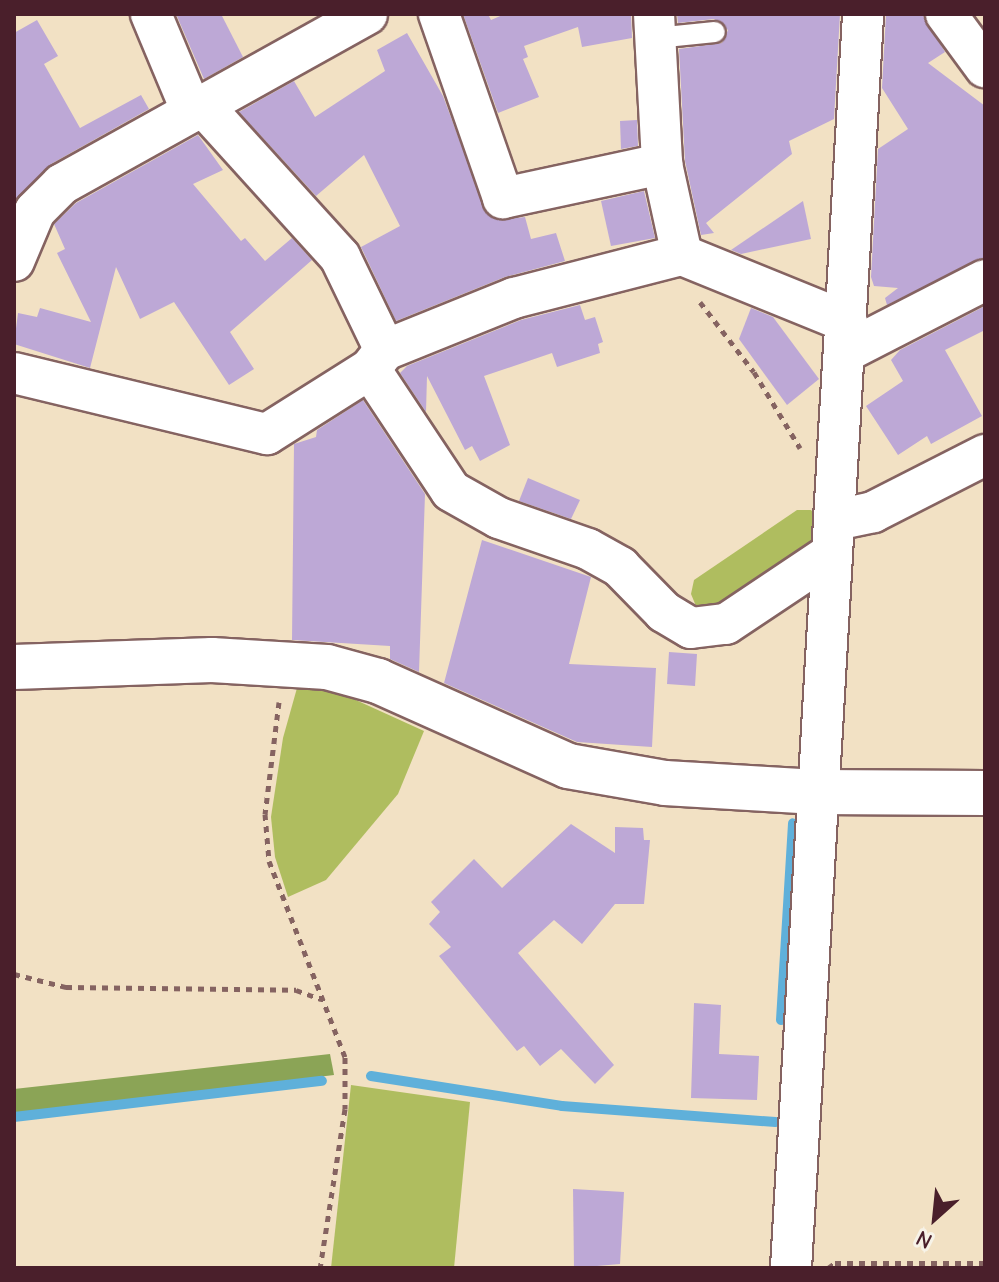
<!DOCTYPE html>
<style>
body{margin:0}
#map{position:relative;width:999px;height:1282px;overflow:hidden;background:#f2e1c4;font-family:"Comic Neue",sans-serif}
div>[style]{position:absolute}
.green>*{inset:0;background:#afbd5f}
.forest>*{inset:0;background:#8ba456}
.stream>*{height:10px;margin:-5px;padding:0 5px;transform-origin:5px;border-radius:5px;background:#5fb0da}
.building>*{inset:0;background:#bda8d6}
.path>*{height:5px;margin-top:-2.5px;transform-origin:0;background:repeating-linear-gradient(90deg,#856361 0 6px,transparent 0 12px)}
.roads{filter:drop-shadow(2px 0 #856361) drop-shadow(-2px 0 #856361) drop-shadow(0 2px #856361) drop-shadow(0 -2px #856361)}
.service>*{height:20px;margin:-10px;padding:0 10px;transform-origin:10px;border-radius:10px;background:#fff}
.minor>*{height:40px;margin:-20px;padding:0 20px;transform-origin:20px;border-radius:20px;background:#fff}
.tertiary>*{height:44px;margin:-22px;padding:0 22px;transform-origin:22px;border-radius:22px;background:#fff}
span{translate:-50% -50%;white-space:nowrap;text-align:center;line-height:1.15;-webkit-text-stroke:7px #f7f3e8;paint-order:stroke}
.frame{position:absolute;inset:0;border:16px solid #4a1f2b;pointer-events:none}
.north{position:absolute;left:895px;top:1178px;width:80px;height:80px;-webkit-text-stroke:6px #f7f3e8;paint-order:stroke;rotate:207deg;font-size:22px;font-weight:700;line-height:32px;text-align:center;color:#4a1f2b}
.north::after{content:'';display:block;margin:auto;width:28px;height:36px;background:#4a1f2b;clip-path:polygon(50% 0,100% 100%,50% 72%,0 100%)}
</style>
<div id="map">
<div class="green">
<i style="clip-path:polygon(797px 510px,811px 510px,824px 526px,816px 544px,722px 607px,696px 606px,691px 594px,694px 580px)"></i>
<i style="clip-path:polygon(325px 686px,424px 731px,398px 794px,326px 880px,288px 897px,275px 857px,271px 817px,283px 738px,297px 688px)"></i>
<i style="clip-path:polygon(351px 1085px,470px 1102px,454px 1268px,331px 1268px)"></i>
</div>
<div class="forest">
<i style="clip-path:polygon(330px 1054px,334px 1075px,14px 1114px,14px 1089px)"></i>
</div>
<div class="stream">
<i style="left:781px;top:1020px;width:197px;rotate:-86.5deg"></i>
<i style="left:371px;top:1076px;width:193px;rotate:8.9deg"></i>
<i style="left:562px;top:1106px;width:214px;rotate:4.3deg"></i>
<i style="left:14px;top:1117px;width:310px;rotate:-6.7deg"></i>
</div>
<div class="building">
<i style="clip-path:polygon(176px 14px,221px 14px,243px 57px,204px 79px)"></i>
<i style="clip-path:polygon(463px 14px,488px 14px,491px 20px,505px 14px,631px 14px,632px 38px,582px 47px,578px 27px,524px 46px,528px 57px,523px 59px,539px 97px,498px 113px)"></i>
<i style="clip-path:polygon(677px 14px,840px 14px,834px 119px,789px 141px,792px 154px,706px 223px,714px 233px,701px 235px,685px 161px,679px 49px,722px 43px,728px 30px,714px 19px,678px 23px)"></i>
<i style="clip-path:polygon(886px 14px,922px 14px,945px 52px,928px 63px,985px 106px,985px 257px,887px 305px,885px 298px,898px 288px,874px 286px,871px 277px,878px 149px,908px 129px,882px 88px)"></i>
<i style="clip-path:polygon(37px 20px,58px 56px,44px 64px,80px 128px,141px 95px,149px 109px,51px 164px,14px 202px,14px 33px)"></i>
<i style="clip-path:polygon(407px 33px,443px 96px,487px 214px,498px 220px,525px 217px,531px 239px,556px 233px,565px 261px,505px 277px,396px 321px,361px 247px,400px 226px,364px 155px,316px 196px,239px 112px,294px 81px,315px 117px,385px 71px,377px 50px)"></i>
<i style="clip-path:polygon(637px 120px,638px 146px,621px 149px,620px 121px)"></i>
<i style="clip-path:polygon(198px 135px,223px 170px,193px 184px,241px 241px,245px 238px,265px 261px,292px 238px,312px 260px,230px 332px,254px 369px,229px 385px,174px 302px,140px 319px,116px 267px,90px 368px,14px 344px,18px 313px,37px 317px,40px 308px,91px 322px,57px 253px,65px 249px,54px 224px,76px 203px)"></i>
<i style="clip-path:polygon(644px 191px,655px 238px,611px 246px,601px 201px)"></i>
<i style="clip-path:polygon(803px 201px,811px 239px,741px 254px,731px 250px)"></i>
<i style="clip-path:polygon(580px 305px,585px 320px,595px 317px,603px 342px,598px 344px,600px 353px,557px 367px,552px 353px,484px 376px,510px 445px,480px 461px,472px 446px,465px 450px,427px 376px,426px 412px,400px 373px,407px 366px,521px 320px)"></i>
<i style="clip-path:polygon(985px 306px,985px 330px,945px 350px,982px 416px,931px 444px,927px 436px,898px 455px,866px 406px,903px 381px,891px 360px,900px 350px)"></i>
<i style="clip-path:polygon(751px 308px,773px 317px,819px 379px,787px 405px,739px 339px)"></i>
<i style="clip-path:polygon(363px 400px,425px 494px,419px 672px,390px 659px,390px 646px,292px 640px,294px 444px,316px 437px,317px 430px)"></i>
<i style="clip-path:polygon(528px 478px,580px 500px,571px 519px,519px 501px)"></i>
<i style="clip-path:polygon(482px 540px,591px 577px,569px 664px,656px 668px,652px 747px,577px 742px,444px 683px)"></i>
<i style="clip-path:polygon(669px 652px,697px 654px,695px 686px,667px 684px)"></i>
<i style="clip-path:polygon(571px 824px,615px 853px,615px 827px,643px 828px,644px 840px,650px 840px,644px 904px,615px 904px,582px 944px,554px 920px,518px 953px,614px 1065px,595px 1084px,561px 1049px,540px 1066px,524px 1046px,517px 1051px,439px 956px,451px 947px,429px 924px,440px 912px,431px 902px,474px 859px,502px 888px)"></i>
<i style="clip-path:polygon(694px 1003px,721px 1005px,719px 1054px,759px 1056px,757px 1100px,691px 1098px)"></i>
<i style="clip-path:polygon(573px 1189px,624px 1192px,620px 1264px,574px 1268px)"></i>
</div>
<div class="path">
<i style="left:700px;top:302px;width:88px;rotate:52.4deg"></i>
<i style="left:754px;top:372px;width:89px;rotate:58.8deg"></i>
<i style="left:279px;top:702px;width:113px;rotate:97.1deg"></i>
<i style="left:265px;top:814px;width:47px;rotate:85.1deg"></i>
<i style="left:269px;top:861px;width:210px;rotate:68.8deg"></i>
<i style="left:345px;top:1057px;width:52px;rotate:90deg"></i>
<i style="left:345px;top:1109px;width:161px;rotate:98.9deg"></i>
<i style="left:14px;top:974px;width:54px;rotate:14deg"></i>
<i style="left:66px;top:987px;width:230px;rotate:0.7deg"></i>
<i style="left:296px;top:990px;width:27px;rotate:20deg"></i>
<i style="left:828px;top:1268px;width:9px;rotate:-36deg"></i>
<i style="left:835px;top:1263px;width:150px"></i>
</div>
<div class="roads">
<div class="service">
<i style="left:656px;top:38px;width:59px;rotate:-5.8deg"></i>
</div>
<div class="minor">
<i style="left:151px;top:14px;width:106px;rotate:67.3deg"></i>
<i style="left:439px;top:14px;width:195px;rotate:70.8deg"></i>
<i style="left:503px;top:198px;width:163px;rotate:-12.1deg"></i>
<i style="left:654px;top:14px;width:150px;rotate:86.9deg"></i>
<i style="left:662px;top:164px;width:93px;rotate:77.6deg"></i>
<i style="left:946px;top:14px;width:66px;rotate:53.7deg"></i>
<i style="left:205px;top:108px;width:201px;rotate:47.8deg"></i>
<i style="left:340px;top:257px;width:103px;rotate:64.2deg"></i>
<i style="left:14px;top:261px;width:54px;rotate:-67.2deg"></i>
<i style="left:35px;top:211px;width:38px;rotate:-45deg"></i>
<i style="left:62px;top:184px;width:349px;rotate:-29.1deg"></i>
<i style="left:845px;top:352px;width:157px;rotate:-27.2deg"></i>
<i style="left:370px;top:369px;width:146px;rotate:56.4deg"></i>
<i style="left:451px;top:491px;width:55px;rotate:29.4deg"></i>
<i style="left:499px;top:518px;width:94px;rotate:19.2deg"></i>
<i style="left:588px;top:549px;width:37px;rotate:29deg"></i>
<i style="left:620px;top:567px;width:63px;rotate:45.6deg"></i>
<i style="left:664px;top:612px;width:31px;rotate:31deg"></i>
<i style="left:691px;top:628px;width:35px;rotate:-7deg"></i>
<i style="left:726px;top:624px;width:124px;rotate:-33.8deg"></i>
<i style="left:14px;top:373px;width:260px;rotate:13.6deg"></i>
<i style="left:267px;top:434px;width:122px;rotate:-32.3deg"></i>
<i style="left:370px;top:369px;width:24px;rotate:-52deg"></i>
<i style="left:385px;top:350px;width:139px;rotate:-22deg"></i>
<i style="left:514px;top:298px;width:173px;rotate:-14.4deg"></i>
<i style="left:682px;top:255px;width:178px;rotate:22.1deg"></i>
<i style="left:836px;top:520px;width:38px;rotate:-12deg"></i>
<i style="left:873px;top:512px;width:126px;rotate:-27deg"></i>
<i style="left:791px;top:1268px;width:1256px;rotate:-86.71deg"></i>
</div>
<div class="tertiary">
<i style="left:14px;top:667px;width:198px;rotate:-2deg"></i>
<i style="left:212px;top:660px;width:115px;rotate:3.5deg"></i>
<i style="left:327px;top:667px;width:53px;rotate:15.4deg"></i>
<i style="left:378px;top:681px;width:208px;rotate:24.1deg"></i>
<i style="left:568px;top:766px;width:98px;rotate:9.9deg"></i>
<i style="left:665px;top:783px;width:152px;rotate:3.4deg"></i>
<i style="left:817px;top:792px;width:168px;rotate:0.3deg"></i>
</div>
</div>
<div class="frame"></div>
<div class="north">N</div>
</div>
